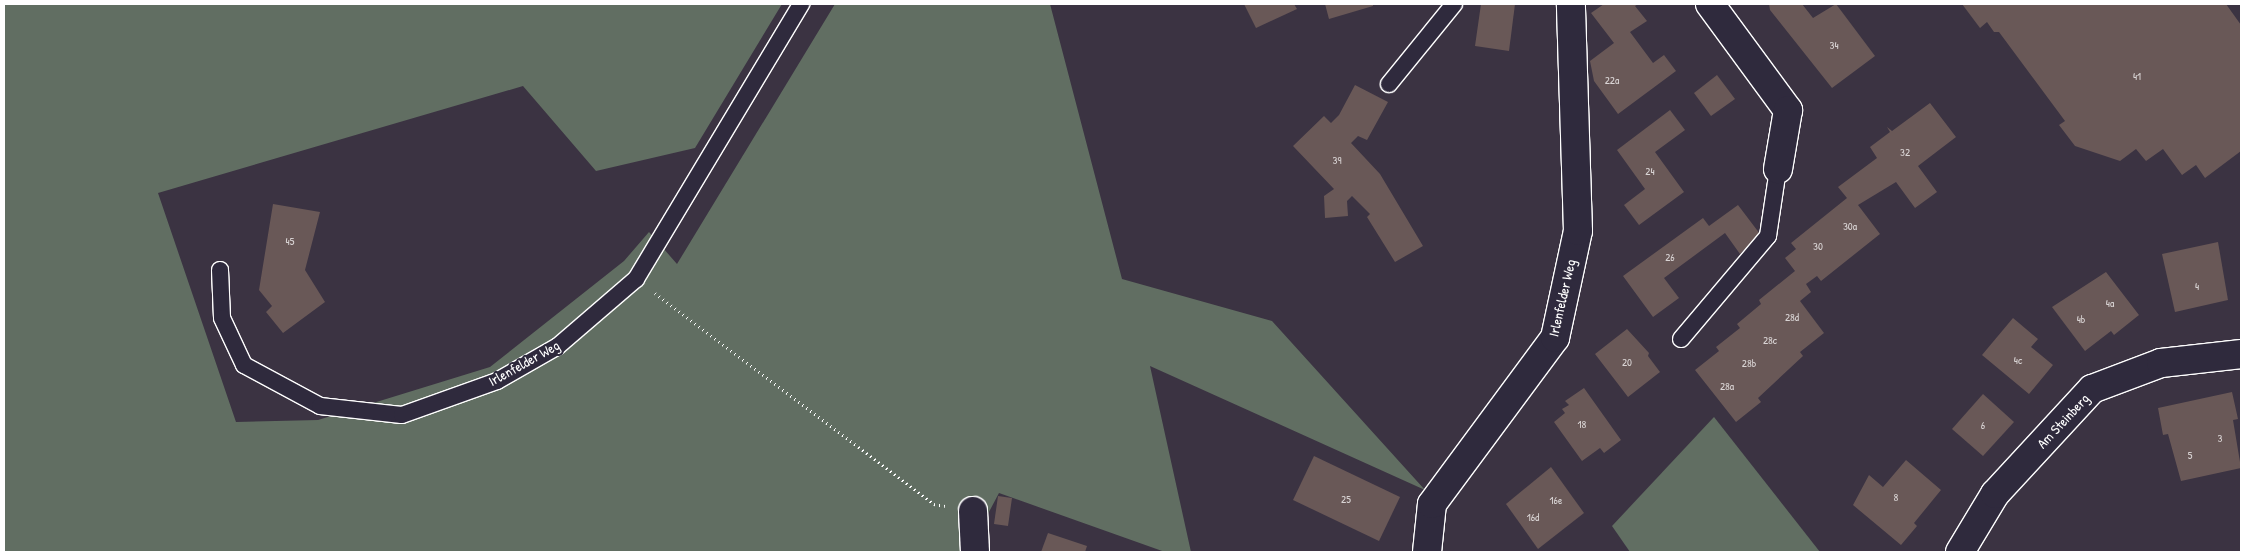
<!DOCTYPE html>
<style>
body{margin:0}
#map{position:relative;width:2245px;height:556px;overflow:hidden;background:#3b3342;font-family:"Patrick Hand",sans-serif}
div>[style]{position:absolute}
.green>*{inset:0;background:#616e62}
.building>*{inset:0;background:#695857}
.path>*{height:3px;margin-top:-1.5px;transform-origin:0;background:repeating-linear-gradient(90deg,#fff 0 1px,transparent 0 5px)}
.roads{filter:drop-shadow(1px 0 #fff) drop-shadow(-1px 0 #fff) drop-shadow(0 1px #fff) drop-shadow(0 -1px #fff)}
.lane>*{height:16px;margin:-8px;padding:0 8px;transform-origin:8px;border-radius:8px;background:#2f2a3d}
.street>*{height:28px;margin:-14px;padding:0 14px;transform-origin:14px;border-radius:14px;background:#2f2a3d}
span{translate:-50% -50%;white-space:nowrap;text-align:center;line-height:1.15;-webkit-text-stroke:4px #2f2a3d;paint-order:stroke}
.number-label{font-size:11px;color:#dad5d5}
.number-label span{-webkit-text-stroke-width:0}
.street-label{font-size:14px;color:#fff}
.frame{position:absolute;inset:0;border:5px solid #fff;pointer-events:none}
</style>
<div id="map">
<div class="green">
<i style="clip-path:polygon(4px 4px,782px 4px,695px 148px,596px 171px,523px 86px,158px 193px,236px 422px,318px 420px,490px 367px,624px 261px,649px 232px,677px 264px,835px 4px,1050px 4px,1122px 279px,1272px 321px,1425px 490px,1150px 366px,1191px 552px,1165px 552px,999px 493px,981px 527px,978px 552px,4px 552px)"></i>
<i style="clip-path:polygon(1714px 417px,1820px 552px,1630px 552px,1612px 526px)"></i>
</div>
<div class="building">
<i style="clip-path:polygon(1244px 4px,1294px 4px,1297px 9px,1256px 28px)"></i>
<i style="clip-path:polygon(1325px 4px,1373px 4px,1373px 6px,1329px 19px)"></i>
<i style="clip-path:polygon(1481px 4px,1515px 4px,1509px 51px,1475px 46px)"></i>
<i style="clip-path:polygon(1604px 4px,1638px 4px,1635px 6px,1647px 21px,1630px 32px,1653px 63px,1664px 55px,1676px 71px,1618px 114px,1594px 81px,1590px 61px,1614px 43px,1591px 13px)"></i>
<i style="clip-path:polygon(1769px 4px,1802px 4px,1813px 18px,1836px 4px,1875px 56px,1832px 88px,1770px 10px)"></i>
<i style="clip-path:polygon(1962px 4px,2226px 4px,2241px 25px,2241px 151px,2205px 178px,2196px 165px,2182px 175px,2163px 149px,2146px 161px,2136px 149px,2120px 161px,2075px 146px,2059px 125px,2065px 121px,1999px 32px,1994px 32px,1987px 22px,1980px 28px)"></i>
<i style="clip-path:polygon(1717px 75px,1735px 99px,1711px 116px,1694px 93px)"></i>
<i style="clip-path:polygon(1355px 85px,1388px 102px,1367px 140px,1358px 136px,1351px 143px,1380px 174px,1423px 246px,1395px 262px,1367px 217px,1370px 214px,1352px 196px,1347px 201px,1348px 216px,1325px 218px,1324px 196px,1334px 189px,1293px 146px,1324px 116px,1331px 123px,1339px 115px)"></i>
<i style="clip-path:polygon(1930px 103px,1956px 137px,1918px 166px,1937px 192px,1915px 208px,1896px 182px,1858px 205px,1880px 234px,1821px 281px,1817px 276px,1806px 284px,1811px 292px,1800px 301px,1824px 333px,1800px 352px,1803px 356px,1758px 398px,1761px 402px,1736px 422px,1695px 370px,1719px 351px,1716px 347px,1740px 328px,1737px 324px,1761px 304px,1759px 300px,1795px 271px,1785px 258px,1796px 249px,1791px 243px,1847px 198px,1838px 187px,1877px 158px,1870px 147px,1890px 132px,1887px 127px,1892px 131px)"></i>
<i style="clip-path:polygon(1670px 110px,1685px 130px,1655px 152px,1684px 192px,1639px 225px,1624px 205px,1645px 189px,1617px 150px)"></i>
<i style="clip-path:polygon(273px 204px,320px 212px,305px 270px,325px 302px,283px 333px,266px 312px,272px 306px,259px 290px)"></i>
<i style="clip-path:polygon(1738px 205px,1760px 234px,1740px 254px,1725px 233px,1664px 278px,1679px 298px,1653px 317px,1623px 276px,1703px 218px,1709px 226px)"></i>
<i style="clip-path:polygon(2218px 242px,2228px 300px,2175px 312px,2162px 254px)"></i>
<i style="clip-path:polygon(2106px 272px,2139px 315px,2114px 335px,2111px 331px,2085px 351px,2052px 307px)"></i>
<i style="clip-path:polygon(2013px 318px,2038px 339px,2031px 347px,2053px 365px,2029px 394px,1982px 355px)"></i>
<i style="clip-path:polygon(1627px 329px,1649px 353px,1648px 356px,1660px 372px,1628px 397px,1595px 354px)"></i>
<i style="clip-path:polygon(1584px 388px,1621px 440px,1604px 453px,1600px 448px,1582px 461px,1554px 422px,1565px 413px,1562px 409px,1569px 405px,1565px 401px)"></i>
<i style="clip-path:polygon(2232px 392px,2238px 419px,2233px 420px,2241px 468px,2181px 481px,2168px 434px,2163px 435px,2158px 408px)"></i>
<i style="clip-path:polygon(1983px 394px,2014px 422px,1983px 456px,1952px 429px)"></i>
<i style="clip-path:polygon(1314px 456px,1400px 497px,1379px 541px,1293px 500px)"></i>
<i style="clip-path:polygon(1906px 460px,1941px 490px,1914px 523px,1917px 526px,1901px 545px,1853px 505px,1869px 475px,1883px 487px)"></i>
<i style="clip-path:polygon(1551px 467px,1584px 513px,1538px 549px,1506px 504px)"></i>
<i style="clip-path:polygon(998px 496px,1012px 498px,1008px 526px,994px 524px)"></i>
<i style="clip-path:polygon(1048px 533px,1087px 546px,1085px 552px,1041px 552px)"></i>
</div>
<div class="path">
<i style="left:655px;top:293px;width:350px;rotate:37.1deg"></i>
<i style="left:934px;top:504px;width:11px;rotate:10deg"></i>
</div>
<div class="roads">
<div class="lane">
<i style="left:1389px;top:84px;width:103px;rotate:-50.9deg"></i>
<i style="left:220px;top:270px;width:48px;rotate:87.6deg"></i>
<i style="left:222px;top:318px;width:52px;rotate:64.9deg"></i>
<i style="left:244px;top:365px;width:86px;rotate:28.3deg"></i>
<i style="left:320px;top:406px;width:82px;rotate:6.3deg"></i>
<i style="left:402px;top:415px;width:101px;rotate:-19.7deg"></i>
<i style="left:497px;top:381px;width:70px;rotate:-29.8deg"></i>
<i style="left:558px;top:346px;width:103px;rotate:-40.7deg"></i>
<i style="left:636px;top:279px;width:321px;rotate:-59deg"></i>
<i style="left:1681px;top:339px;width:135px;rotate:-49.8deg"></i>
<i style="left:1768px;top:236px;width:68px;rotate:-81.5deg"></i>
</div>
<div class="street">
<i style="left:1710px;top:4px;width:132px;rotate:53.7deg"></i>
<i style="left:1788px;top:110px;width:60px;rotate:99.6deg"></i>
<i style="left:973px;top:511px;width:41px;rotate:87.2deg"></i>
<i style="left:1427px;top:552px;width:48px;rotate:-84.1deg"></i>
<i style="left:1432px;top:504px;width:207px;rotate:-53.5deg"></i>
<i style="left:1555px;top:338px;width:109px;rotate:-77.9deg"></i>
<i style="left:1578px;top:231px;width:227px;rotate:-91.8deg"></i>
<i style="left:1960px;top:552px;width:68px;rotate:-58.9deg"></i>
<i style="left:1995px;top:494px;width:143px;rotate:-47.3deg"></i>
<i style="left:2092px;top:389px;width:74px;rotate:-20.6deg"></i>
<i style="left:2161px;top:363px;width:81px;rotate:-6.4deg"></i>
</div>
</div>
<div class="number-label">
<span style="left:1834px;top:45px">34</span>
<span style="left:2137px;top:76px">41</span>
<span style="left:1612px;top:80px">22a</span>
<span style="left:1905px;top:152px">32</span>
<span style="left:1337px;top:160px">39</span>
<span style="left:1650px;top:171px">24</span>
<span style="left:1850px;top:226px">30a</span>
<span style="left:290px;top:241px">45</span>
<span style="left:1818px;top:246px">30</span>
<span style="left:1670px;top:257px">26</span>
<span style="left:2197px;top:286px">4</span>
<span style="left:2110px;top:303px">4a</span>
<span style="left:1792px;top:317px">28d</span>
<span style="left:2081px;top:319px">4b</span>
<span style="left:1770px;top:340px">28c</span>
<span style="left:2018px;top:360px">4c</span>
<span style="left:1627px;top:362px">20</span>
<span style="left:1749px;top:363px">28b</span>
<span style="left:1727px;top:386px">28a</span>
<span style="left:1582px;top:424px">18</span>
<span style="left:1983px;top:425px">6</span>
<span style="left:2220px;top:438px">3</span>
<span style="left:2190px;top:455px">5</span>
<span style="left:1896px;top:497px">8</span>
<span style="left:1346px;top:499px">25</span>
<span style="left:1556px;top:500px">16e</span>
<span style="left:1533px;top:517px">16d</span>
</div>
<div class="street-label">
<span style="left:1562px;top:298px;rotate:-77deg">Irlenfelder Weg</span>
<span style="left:524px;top:363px;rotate:-29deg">Irlenfelder Weg</span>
<span style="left:2063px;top:421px;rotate:-47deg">Am Steinberg</span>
</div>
<div class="frame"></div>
</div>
